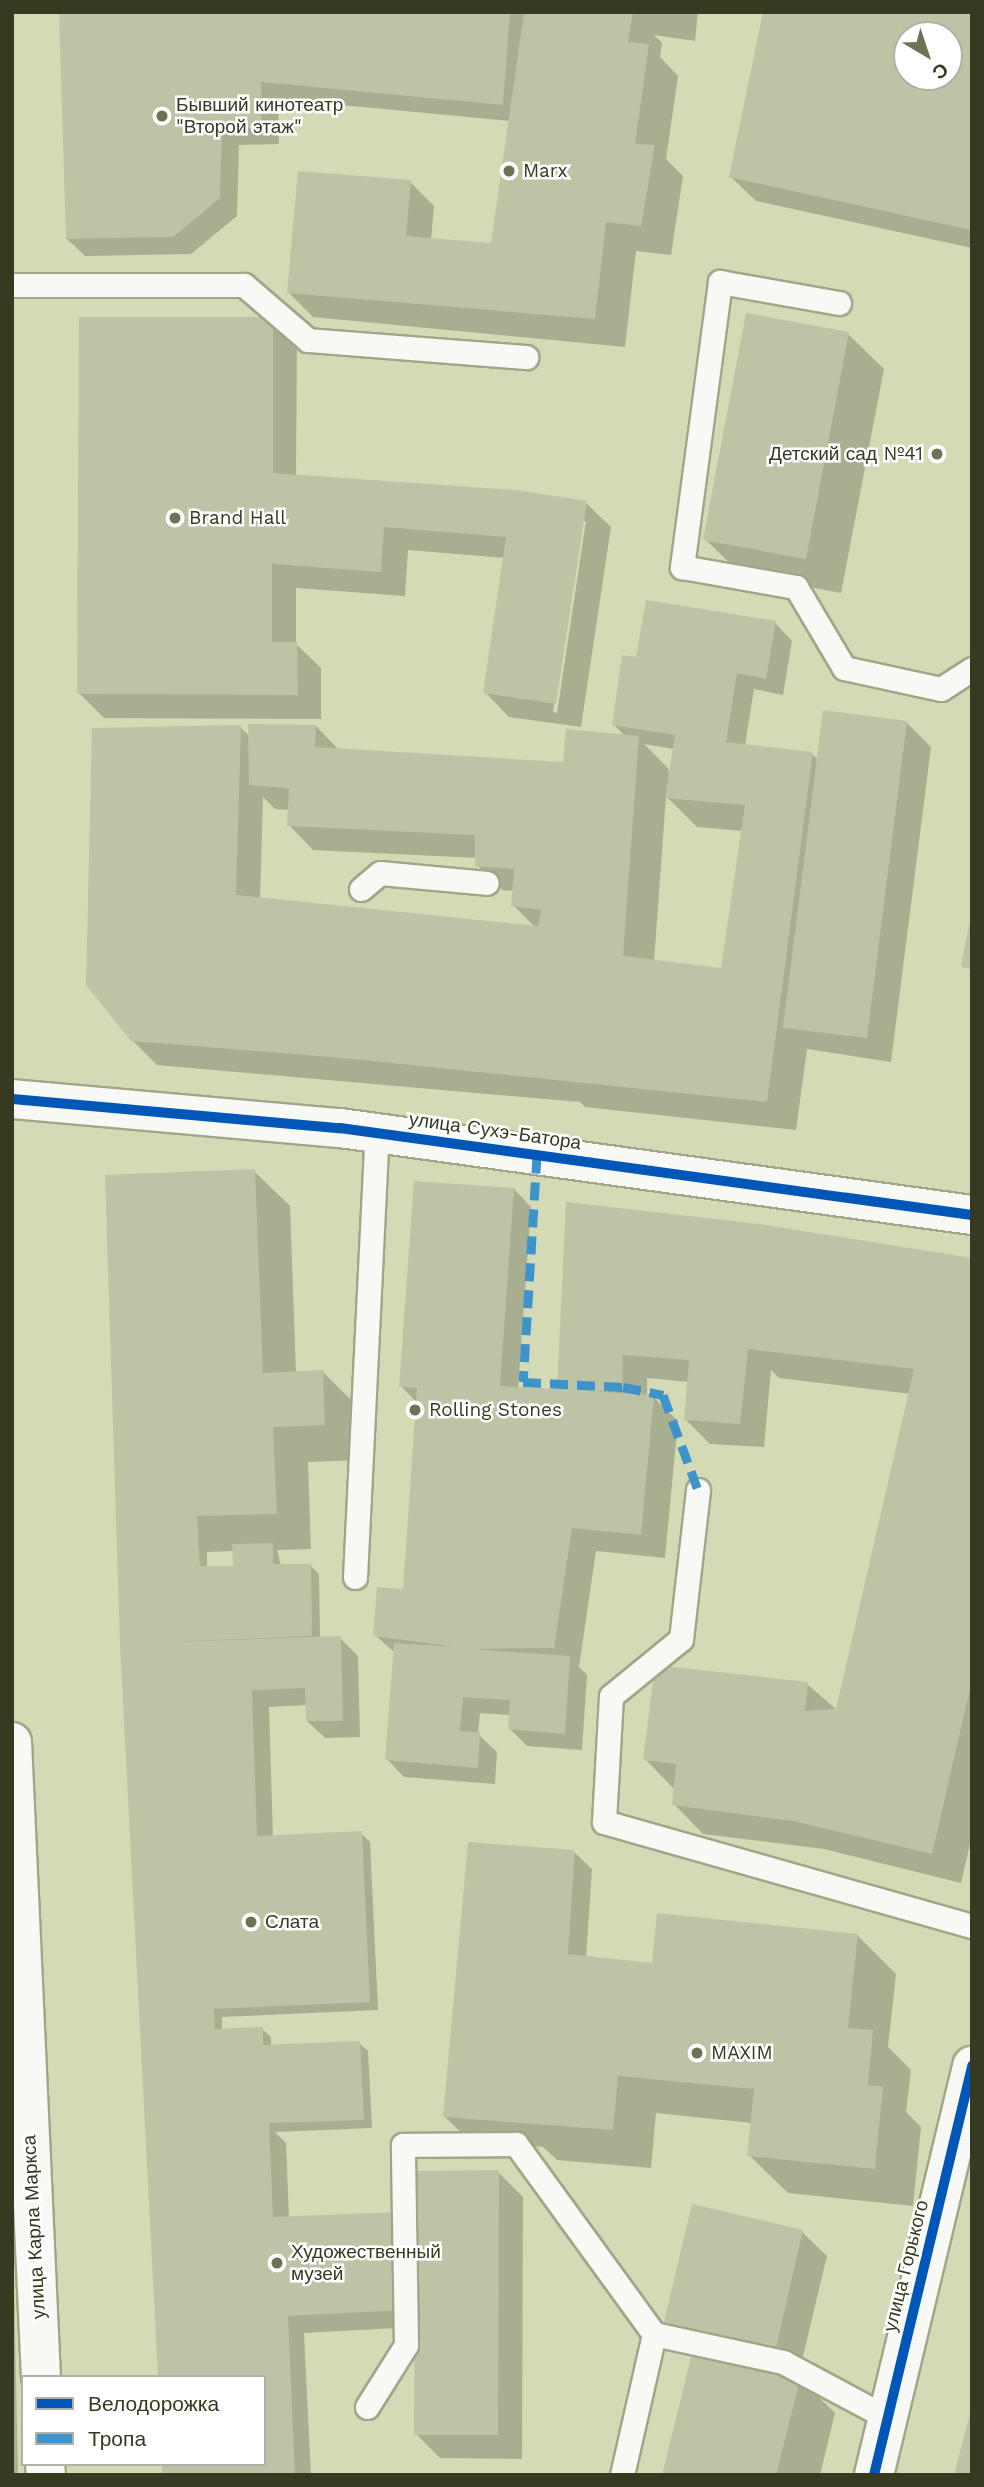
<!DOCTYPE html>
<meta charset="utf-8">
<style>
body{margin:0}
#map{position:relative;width:984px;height:2487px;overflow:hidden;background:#d3dab5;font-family:"Work Sans",sans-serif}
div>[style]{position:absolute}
.shadow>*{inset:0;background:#0003}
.building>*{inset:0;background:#bdc3a5}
.roads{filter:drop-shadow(2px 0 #a1a689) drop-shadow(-2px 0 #a1a689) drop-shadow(0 2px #a1a689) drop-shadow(0 -2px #a1a689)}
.lane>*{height:23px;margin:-11.5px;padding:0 11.5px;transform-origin:11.5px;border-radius:11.5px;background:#f8f9f4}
.street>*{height:38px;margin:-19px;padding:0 19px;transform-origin:19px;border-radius:19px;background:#f8f9f4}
.secondary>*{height:38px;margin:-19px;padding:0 19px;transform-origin:19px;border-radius:19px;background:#f8f9f4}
.quiet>*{height:9px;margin-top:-4.5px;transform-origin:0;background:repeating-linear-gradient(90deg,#3d93ca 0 18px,transparent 0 27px)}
.cycleway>*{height:10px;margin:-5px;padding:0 5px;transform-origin:5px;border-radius:5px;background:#0057b8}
.dots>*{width:19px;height:19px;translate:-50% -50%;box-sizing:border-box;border:4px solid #fff;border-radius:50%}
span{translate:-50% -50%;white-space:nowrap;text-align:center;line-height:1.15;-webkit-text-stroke:5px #fff;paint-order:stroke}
.poi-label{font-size:19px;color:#363a20}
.left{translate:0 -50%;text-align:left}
.right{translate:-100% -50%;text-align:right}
.street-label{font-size:19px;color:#363a20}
.frame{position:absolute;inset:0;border:14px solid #363a20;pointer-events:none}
.legend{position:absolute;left:21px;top:2375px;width:245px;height:91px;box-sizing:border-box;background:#fff;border:2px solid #afb0a6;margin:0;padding:9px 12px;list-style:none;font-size:21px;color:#363a20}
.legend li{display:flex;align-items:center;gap:14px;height:35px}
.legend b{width:35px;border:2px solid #afb0a6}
.north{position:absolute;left:893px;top:21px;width:70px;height:70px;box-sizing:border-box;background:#fff;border:2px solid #afb0a6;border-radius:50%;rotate:141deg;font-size:19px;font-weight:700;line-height:28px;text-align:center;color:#363a20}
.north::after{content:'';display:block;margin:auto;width:24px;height:32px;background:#6d7254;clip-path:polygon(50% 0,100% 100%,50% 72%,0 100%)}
</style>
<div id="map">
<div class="shadow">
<i style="clip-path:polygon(61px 12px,698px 12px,695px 41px,654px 35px,662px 43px,660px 57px,678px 76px,666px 159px,683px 176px,671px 255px,636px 251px,625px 347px,313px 317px,289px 293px,410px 182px,434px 206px,431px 240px,492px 245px,510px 121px,278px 99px,279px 144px,239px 145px,237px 216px,191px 254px,85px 256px,67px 239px)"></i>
<i style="clip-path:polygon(evenodd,764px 12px,972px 15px,972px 248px,756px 201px,731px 177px,764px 12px,907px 35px,949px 35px,949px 77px,907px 77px,907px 35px)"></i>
<i style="clip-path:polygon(evenodd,273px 318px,297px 343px,296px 476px,586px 503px,611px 527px,581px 727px,509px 717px,485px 692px,505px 558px,408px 550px,405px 596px,296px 588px,296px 644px,321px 668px,321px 719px,104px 718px,79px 693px,273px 318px,582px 521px,586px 521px,557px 713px,553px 712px,582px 521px)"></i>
<i style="clip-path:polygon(848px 334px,884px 369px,841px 593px,741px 574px,705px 539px)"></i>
<i style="clip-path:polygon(evenodd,775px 623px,792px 641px,783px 695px,754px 689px,745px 745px,812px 754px,818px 760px,906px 722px,931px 747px,891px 1062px,807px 1049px,796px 1130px,585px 1107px,580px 1102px,157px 1065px,132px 1040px,240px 727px,250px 737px,316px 726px,339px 750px,562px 764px,626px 737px,614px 725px,637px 659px,775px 623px,644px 744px,674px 749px,670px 779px,668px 768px,644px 744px,775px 623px,666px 796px,697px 827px,743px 831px,723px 970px,654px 962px,666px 796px,775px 623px,263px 797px,275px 809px,290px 810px,289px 825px,313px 850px,477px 858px,477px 865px,502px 890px,514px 891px,513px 905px,536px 928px,260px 899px,263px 797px)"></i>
<i style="clip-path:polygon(evenodd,254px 1171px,290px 1206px,296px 1373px,323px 1372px,358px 1407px,360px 1460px,308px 1462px,311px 1549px,277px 1550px,281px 1566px,310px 1565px,319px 1574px,320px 1639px,340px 1638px,358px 1656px,360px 1737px,325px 1738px,307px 1721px,307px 1705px,269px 1707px,273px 1837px,361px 1833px,370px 1842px,378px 2010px,222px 2017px,222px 2031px,262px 2029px,271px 2037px,271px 2047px,359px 2043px,368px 2051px,372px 2128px,275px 2132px,286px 2143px,289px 2218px,398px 2213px,498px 2172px,523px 2197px,522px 2459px,440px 2458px,416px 2434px,416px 2327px,304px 2333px,311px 2475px,164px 2475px,264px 2464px,264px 2377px,122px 1644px,254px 1171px,234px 1551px,235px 1567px,207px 1568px,207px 1552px,234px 1551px)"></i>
<i style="clip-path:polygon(514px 1189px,531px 1207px,518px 1389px,559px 1391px,568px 1204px,972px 1259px,972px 1836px,961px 1883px,824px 1849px,703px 1834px,674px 1804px,675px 1790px,645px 1759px,807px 1684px,837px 1710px,911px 1394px,779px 1378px,771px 1370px,764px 1447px,710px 1444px,686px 1420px,689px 1382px,647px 1378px,647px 1396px,653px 1397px,678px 1421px,665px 1558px,596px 1551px,579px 1667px,587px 1675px,582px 1750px,527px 1746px,509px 1728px,510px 1715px,480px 1713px,478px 1734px,497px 1752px,495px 1784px,404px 1777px,387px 1759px,395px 1653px,375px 1635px,404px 1591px,417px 1403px,401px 1386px)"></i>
<i style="clip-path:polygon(574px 1852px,592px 1869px,586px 1958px,654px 1965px,857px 1935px,896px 1974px,888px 2047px,911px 2070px,906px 2112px,921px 2127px,913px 2206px,788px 2193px,749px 2155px,752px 2123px,656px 2113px,651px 2168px,557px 2160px,543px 2147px,469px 2140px,444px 2116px)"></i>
<i style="clip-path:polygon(12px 2184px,18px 2475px,12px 2475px)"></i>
<i style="clip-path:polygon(802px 2232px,827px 2256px,798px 2377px,835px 2413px,820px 2475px,664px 2475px)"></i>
</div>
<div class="building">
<i style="clip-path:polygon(59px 12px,510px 12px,503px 105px,261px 82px,262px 127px,222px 128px,220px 198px,173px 237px,66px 239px)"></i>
<i style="clip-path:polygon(524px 12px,633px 12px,628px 42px,649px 44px,635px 144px,655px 145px,641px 226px,606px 222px,595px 319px,287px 293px,298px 171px,411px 180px,406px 236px,491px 243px)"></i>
<i style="clip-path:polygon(evenodd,763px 12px,972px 13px,971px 230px,729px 177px,763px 12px,907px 35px,949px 35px,949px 77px,907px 77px,907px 35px)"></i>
<i style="clip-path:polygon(746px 313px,849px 332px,806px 559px,703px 540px)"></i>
<i style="clip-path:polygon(79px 317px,273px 317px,273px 473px,515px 490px,587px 501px,556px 704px,483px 693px,506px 537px,384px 527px,381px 572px,272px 564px,272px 642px,297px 642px,298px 695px,77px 694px)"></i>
<i style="clip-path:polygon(646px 600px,776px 621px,766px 679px,737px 673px,726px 742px,813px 752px,767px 1102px,343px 1058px,131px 1041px,86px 985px,92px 728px,241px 725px,236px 895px,538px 926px,541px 910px,511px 906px,514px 869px,475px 866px,475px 835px,287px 826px,289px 788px,249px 785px,248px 724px,316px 725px,315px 747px,563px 762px,566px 729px,639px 736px,623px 956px,721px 968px,745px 805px,665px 798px,675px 735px,612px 725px,622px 655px,636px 657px)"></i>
<i style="clip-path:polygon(823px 710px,907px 721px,867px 1038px,783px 1028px)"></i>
<i style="clip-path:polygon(970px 920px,972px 920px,972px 969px,961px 967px)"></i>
<i style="clip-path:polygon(255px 1169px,263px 1373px,323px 1370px,325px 1425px,273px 1427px,277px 1514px,197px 1516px,200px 1566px,233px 1566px,232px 1544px,273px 1543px,273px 1564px,311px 1564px,312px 1636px,145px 1643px,341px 1636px,343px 1721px,306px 1721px,305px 1688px,252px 1690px,257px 1836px,362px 1831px,370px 2002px,214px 2009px,215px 2029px,263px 2027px,263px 2045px,360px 2041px,364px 2120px,269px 2123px,273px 2217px,399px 2212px,403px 2310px,288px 2316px,295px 2475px,162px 2475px,162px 2464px,264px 2464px,264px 2377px,158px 2377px,120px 1644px,105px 1175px)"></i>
<i style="clip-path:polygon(414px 1181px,514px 1188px,500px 1386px,557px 1389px,566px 1202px,759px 1224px,972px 1258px,972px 1680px,932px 1854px,793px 1821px,672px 1805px,676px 1764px,643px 1760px,655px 1665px,808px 1682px,805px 1711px,836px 1709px,914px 1369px,748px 1349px,740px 1424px,684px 1420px,689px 1360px,623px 1355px,622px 1392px,584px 1391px,654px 1395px,641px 1535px,572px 1528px,554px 1648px,473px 1649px,570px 1656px,565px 1734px,508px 1729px,510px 1700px,463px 1697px,460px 1731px,480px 1732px,478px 1768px,385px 1760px,394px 1643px,457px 1647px,373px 1636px,377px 1587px,403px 1589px,417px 1388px,399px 1387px)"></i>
<i style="clip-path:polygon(468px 1842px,575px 1850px,568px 1954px,652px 1963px,657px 1913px,858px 1934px,848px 2028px,873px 2030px,868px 2085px,883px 2087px,875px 2169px,747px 2156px,754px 2089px,618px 2076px,613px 2130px,443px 2117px)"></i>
<i style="clip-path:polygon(499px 2170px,498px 2435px,414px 2435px,415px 2171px)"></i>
<i style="clip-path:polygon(692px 2204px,803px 2230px,775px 2352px,663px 2326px)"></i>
<i style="clip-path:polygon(693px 2349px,801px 2376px,776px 2475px,662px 2475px)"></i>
<i style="clip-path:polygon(971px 2410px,972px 2475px,954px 2475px)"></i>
</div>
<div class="roads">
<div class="lane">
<i style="left:12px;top:285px;width:232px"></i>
<i style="left:244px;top:285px;width:84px;rotate:40.7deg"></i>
<i style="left:308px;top:340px;width:219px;rotate:4.5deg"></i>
<i style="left:839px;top:303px;width:121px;rotate:-170deg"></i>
<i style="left:720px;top:282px;width:288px;rotate:97.6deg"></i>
<i style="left:682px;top:567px;width:116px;rotate:10deg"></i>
<i style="left:796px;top:587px;width:94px;rotate:59.3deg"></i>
<i style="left:844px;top:668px;width:99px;rotate:12.2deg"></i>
<i style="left:941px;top:689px;width:37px;rotate:-33deg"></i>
<i style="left:361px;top:889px;width:25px;rotate:-40deg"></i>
<i style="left:380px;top:873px;width:107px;rotate:5.3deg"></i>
<i style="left:698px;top:1490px;width:150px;rotate:96.5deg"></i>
<i style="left:681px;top:1639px;width:90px;rotate:140.8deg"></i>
<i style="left:611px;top:1696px;width:126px;rotate:93.2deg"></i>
<i style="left:604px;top:1822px;width:382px;rotate:15.8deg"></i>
<i style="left:355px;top:1577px;width:445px;rotate:-87.2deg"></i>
<i style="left:367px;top:2407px;width:73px;rotate:-57.8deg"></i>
<i style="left:406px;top:2345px;width:200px;rotate:-90.9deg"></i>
<i style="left:403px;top:2145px;width:113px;rotate:-0.5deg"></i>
<i style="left:516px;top:2144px;width:235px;rotate:54deg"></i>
<i style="left:654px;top:2334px;width:132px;rotate:12.2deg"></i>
<i style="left:783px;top:2362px;width:119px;rotate:28.1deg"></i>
<i style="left:622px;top:2475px;width:145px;rotate:-77.2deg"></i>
</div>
<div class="street">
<i style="left:874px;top:2475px;width:421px;rotate:-76.5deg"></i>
</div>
<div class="secondary">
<i style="left:12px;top:1099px;width:329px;rotate:5.1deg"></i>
<i style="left:340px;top:1128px;width:638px;rotate:7.84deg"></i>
<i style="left:12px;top:1742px;width:636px;rotate:87.39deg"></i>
<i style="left:45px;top:2464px;width:11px;rotate:85deg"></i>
</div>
</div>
<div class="quiet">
<i style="left:537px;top:1155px;width:227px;rotate:93.5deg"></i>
<i style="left:523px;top:1382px;width:100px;rotate:2.9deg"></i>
<i style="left:623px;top:1387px;width:41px;rotate:11.3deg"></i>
<i style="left:663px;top:1395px;width:101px;rotate:69.8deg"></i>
</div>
<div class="cycleway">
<i style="left:12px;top:1099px;width:329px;rotate:5.1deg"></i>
<i style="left:340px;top:1128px;width:638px;rotate:7.84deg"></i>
<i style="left:874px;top:2475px;width:421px;rotate:-76.5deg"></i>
</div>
<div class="dots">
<i style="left:162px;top:116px;background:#6d7254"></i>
<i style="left:509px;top:171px;background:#6d7254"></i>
<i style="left:937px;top:454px;background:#6d7254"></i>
<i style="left:175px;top:518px;background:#6d7254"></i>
<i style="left:415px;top:1410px;background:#6d7254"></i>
<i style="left:251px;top:1922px;background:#6d7254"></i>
<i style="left:697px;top:2053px;background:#6d7254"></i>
<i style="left:277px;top:2263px;background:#6d7254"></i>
</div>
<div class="poi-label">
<span class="left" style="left:176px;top:116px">Бывший кинотеатр<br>"Второй этаж"</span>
<span class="left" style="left:523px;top:171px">Marx</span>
<span class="right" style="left:923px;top:454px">Детский сад №41</span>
<span class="left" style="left:189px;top:518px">Brand Hall</span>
<span class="left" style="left:429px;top:1410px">Rolling Stones</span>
<span class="left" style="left:265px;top:1922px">Слата</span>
<span class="left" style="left:711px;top:2053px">MAXIM</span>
<span class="left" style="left:291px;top:2263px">Художественный<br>музей</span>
</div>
<div class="street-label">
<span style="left:495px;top:1131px;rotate:8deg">улица Сухэ-Батора</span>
<span style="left:34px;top:2227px;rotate:-93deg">улица Карла Маркса</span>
<span style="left:906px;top:2266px;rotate:-76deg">улица Горького</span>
</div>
<div class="frame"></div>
<ul class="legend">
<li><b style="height:9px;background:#0057b8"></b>Велодорожка</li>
<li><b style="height:9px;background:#3d93ca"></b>Тропа</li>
</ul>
<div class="north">С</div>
</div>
